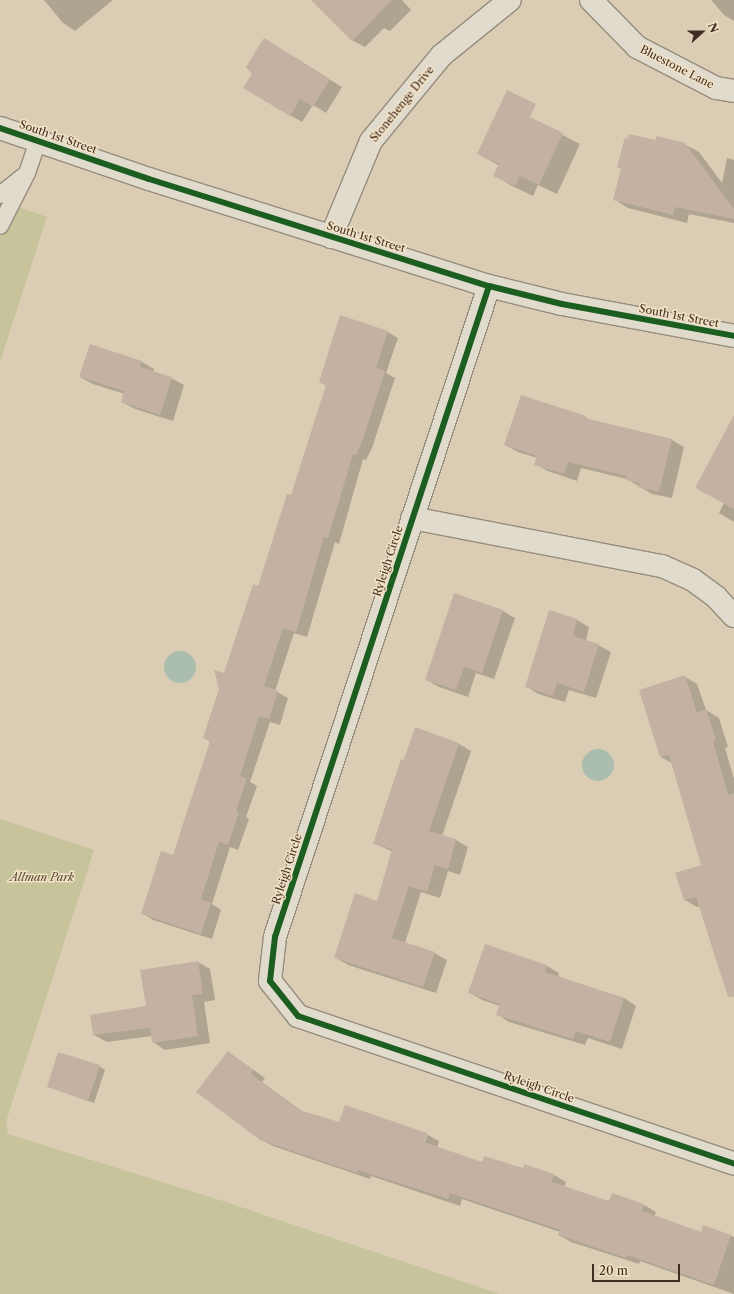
<!DOCTYPE html>
<style>
body{margin:0}
#map{position:relative;width:734px;height:1294px;overflow:hidden;background:#dacdb4;font-family:"Libre Caslon Text",serif}
div>[style]{position:absolute}
.green>*{inset:0;background:#c7c49b}
.water>*{inset:0;background:#abbead}
.round{border-radius:50%}
.shadow>*{inset:0;background:#0003}
.building>*{inset:0;background:#c4b1a2}
.roads{filter:drop-shadow(1px 0 #968c7d) drop-shadow(-1px 0 #968c7d) drop-shadow(0 1px #968c7d) drop-shadow(0 -1px #968c7d)}
.service>*{height:16px;margin:-8px;padding:0 8px;transform-origin:8px;border-radius:8px;background:#e1dbce}
.minor>*{height:22px;margin:-11px;padding:0 11px;transform-origin:11px;border-radius:11px;background:#e1dbce}
.cycleway>*{height:6px;margin:-3px;padding:0 3px;transform-origin:3px;border-radius:3px;background:#1b5e20}
span{translate:-50% -50%;white-space:nowrap;text-align:center;line-height:1.15;-webkit-text-stroke:3px #f1e2c4;paint-order:stroke}
.street-label{font-size:11px;color:#422b22}
.park-label{font-size:11px;color:#594836;font-style:italic}
.north{position:absolute;left:682px;top:12px;width:40px;height:40px;-webkit-text-stroke:3px #f1e2c4;paint-order:stroke;rotate:69deg;font-size:11px;font-weight:700;line-height:16px;text-align:center;color:#422b22}
.north::after{content:'';display:block;margin:auto;width:14px;height:18px;background:#422b22;clip-path:polygon(50% 0,100% 100%,50% 72%,0 100%)}
.scale{position:absolute;left:592px;top:1264px;width:88px;height:18px;box-sizing:border-box;border:2px solid #422b22;border-top:0;padding-left:5px;font-size:12px;line-height:14px;white-space:nowrap;color:#422b22;-webkit-text-stroke:3px #f1e2c4;paint-order:stroke}
</style>
<div id="map">
<div class="green">
<i style="clip-path:polygon(0 200px,47px 217px,0 362px)"></i>
<i style="clip-path:polygon(0 819px,94px 850px,6px 1122px,8px 1134px,223px 1201px,500px 1294px,0 1294px)"></i>
</div>
<div class="water">
<i class="round" style="left:164px;top:651px;width:32px;height:32px"></i>
<i class="round" style="left:582px;top:749px;width:32px;height:32px"></i>
</div>
<div class="shadow">
<i style="clip-path:polygon(44px 0,113px 0,75px 31px,63px 23px)"></i>
<i style="clip-path:polygon(320px 0,402px 0,411px 10px,390px 31px,384px 28px,365px 47px,352px 40px)"></i>
<i style="clip-path:polygon(711px 0,734px 0,734px 21px,724px 15px)"></i>
<i style="clip-path:polygon(276px 47px,342px 87px,326px 113px,313px 105px,302px 122px,290px 115px)"></i>
<i style="clip-path:polygon(524px 115px,580px 144px,557px 194px,538px 185px,533px 196px,512px 186px,495px 176px,500px 166px,478px 154px)"></i>
<i style="clip-path:polygon(656px 142px,684px 144px,699px 152px,722px 183px,727px 158px,734px 160px,734px 223px,689px 214px,687px 223px,628px 208px,614px 199px)"></i>
<i style="clip-path:polygon(388px 332px,398px 338px,386px 373px,395px 378px,372px 448px,366px 460px,363px 459px,339px 544px,335px 542px,307px 637px,294px 633px,275px 691px,288px 698px,280px 725px,270px 722px,250px 782px,257px 786px,246px 817px,249px 819px,238px 850px,230px 847px,212px 904px,221px 910px,212px 939px,153px 920px,142px 913px,173px 856px,211px 742px,204px 738px,225px 675px,292px 497px,327px 386px,320px 382px)"></i>
<i style="clip-path:polygon(90px 346px,142px 362px,154px 369px,153px 372px,171px 378px,184px 385px,173px 421px,135px 409px,122px 402px,125px 394px,93px 384px,80px 377px)"></i>
<i style="clip-path:polygon(585px 417px,592px 421px,672px 440px,684px 447px,672px 498px,652px 494px,627px 479px,581px 468px,577px 481px,548px 471px,535px 464px,537px 458px,518px 452px,505px 445px)"></i>
<i style="clip-path:polygon(734px 451px,734px 522px,719px 513px,724px 503px)"></i>
<i style="clip-path:polygon(503px 611px,515px 618px,494px 679px,476px 673px,468px 697px,439px 687px,427px 680px)"></i>
<i style="clip-path:polygon(549px 611px,577px 620px,589px 627px,586px 641px,598px 645px,611px 652px,596px 698px,569px 690px,565px 702px,538px 694px,526px 686px)"></i>
<i style="clip-path:polygon(685px 677px,697px 684px,706px 710px,719px 718px,728px 747px,725px 748px,734px 779px,734px 998px,725px 967px,700px 906px,697px 907px,685px 900px,702px 866px,672px 763px,661px 757px)"></i>
<i style="clip-path:polygon(415px 729px,459px 744px,471px 751px,442px 836px,456px 840px,468px 847px,460px 875px,448px 871px,440px 898px,421px 892px,405px 943px,434px 953px,447px 960px,436px 993px,348px 965px,336px 958px,377px 902px,393px 852px,374px 843px)"></i>
<i style="clip-path:polygon(198px 962px,210px 969px,215px 1000px,204px 1002px,210px 1043px,165px 1050px,153px 1042px,152px 1036px,107px 1042px,94px 1035px,147px 1007px)"></i>
<i style="clip-path:polygon(547px 966px,559px 973px,558px 977px,624px 998px,636px 1006px,622px 1049px,588px 1038px,585px 1045px,509px 1022px,497px 1014px,500px 1006px,482px 1000px,470px 993px)"></i>
<i style="clip-path:polygon(evenodd,228px 1052px,265px 1078px,262px 1082px,303px 1112px,340px 1123px,426px 1134px,439px 1141px,437px 1148px,483px 1163px,554px 1175px,566px 1182px,564px 1187px,610px 1203px,644px 1205px,656px 1212px,654px 1217px,701px 1233px,703px 1227px,734px 1237px,734px 1294px,640px 1261px,639px 1264px,571px 1242px,559px 1235px,560px 1232px,462px 1199px,460px 1206px,371px 1176px,370px 1179px,273px 1146px,260px 1139px,228px 1052px,425px 1135px,427px 1135px,423px 1147px,421px 1147px,425px 1135px)"></i>
<i style="clip-path:polygon(99px 1066px,105px 1070px,94px 1103px,48px 1086px)"></i>
</div>
<div class="building">
<i style="clip-path:polygon(311px 0,392px 0,352px 41px)"></i>
<i style="clip-path:polygon(264px 38px,330px 79px,313px 107px,300px 99px,290px 116px,243px 88px,252px 74px,246px 67px)"></i>
<i style="clip-path:polygon(507px 90px,536px 104px,530px 117px,563px 133px,539px 185px,520px 176px,515px 186px,493px 176px,499px 164px,477px 154px)"></i>
<i style="clip-path:polygon(629px 134px,655px 140px,657px 136px,685px 143px,734px 209px,734px 219px,675px 207px,673px 215px,613px 200px,621px 169px,617px 167px,625px 137px,628px 139px)"></i>
<i style="clip-path:polygon(340px 315px,388px 331px,376px 368px,385px 371px,362px 442px,356px 455px,353px 454px,328px 538px,324px 537px,296px 632px,283px 628px,264px 686px,278px 691px,269px 719px,259px 716px,240px 776px,247px 778px,236px 811px,239px 812px,228px 845px,219px 842px,201px 899px,211px 903px,201px 934px,141px 914px,161px 851px,173px 855px,210px 741px,203px 738px,219px 689px,214px 670px,224px 673px,253px 584px,258px 586px,287px 494px,291px 495px,326px 385px,319px 382px)"></i>
<i style="clip-path:polygon(90px 344px,142px 361px,140px 367px,172px 377px,160px 415px,121px 402px,124px 391px,79px 377px)"></i>
<i style="clip-path:polygon(521px 395px,586px 416px,585px 418px,672px 439px,659px 492px,638px 487px,639px 483px,626px 480px,627px 476px,568px 462px,564px 474px,534px 465px,537px 456px,504px 445px)"></i>
<i style="clip-path:polygon(734px 415px,734px 509px,695px 488px)"></i>
<i style="clip-path:polygon(454px 593px,503px 610px,482px 673px,464px 667px,456px 690px,425px 680px)"></i>
<i style="clip-path:polygon(549px 610px,577px 619px,573px 636px,599px 644px,584px 692px,557px 683px,553px 696px,525px 687px)"></i>
<i style="clip-path:polygon(685px 675px,697px 713px,706px 709px,716px 740px,713px 741px,728px 795px,734px 793px,734px 996px,728px 997px,696px 897px,684px 900px,675px 873px,701px 865px,669px 755px,660px 757px,639px 690px)"></i>
<i style="clip-path:polygon(415px 727px,459px 743px,429px 831px,456px 839px,448px 869px,435px 865px,427px 892px,409px 886px,392px 938px,435px 952px,423px 987px,334px 958px,355px 893px,377px 901px,392px 849px,373px 844px,401px 759px,404px 760px)"></i>
<i style="clip-path:polygon(485px 944px,547px 965px,545px 972px,624px 998px,610px 1042px,576px 1031px,573px 1039px,496px 1015px,500px 1004px,468px 993px)"></i>
<i style="clip-path:polygon(198px 961px,203px 994px,192px 995px,198px 1036px,152px 1043px,150px 1028px,93px 1035px,90px 1015px,146px 1006px,140px 970px)"></i>
<i style="clip-path:polygon(228px 1051px,253px 1070px,251px 1074px,299px 1110px,339px 1122px,345px 1105px,427px 1133px,424px 1142px,482px 1162px,484px 1156px,523px 1168px,524px 1164px,554px 1174px,552px 1182px,609px 1201px,612px 1193px,644px 1204px,642px 1211px,701px 1232px,703px 1225px,731px 1235px,714px 1285px,627px 1255px,626px 1258px,558px 1235px,560px 1230px,450px 1193px,448px 1199px,358px 1170px,357px 1173px,260px 1140px,196px 1092px)"></i>
<i style="clip-path:polygon(58px 1052px,100px 1065px,88px 1101px,47px 1087px)"></i>
</div>
<div class="roads">
<div class="service">
<i style="left:0;top:195px;width:28px;rotate:-39deg"></i>
<i style="left:0;top:226px;width:59px;rotate:-63deg"></i>
<i style="left:27px;top:173px;width:34px;rotate:-71deg"></i>
</div>
<div class="minor">
<i style="left:591px;top:0;width:66px;rotate:45.6deg"></i>
<i style="left:637px;top:47px;width:89px;rotate:27.4deg"></i>
<i style="left:716px;top:88px;width:18px;rotate:9deg"></i>
<i style="left:0;top:128px;width:157px;rotate:18.9deg"></i>
<i style="left:149px;top:179px;width:356px;rotate:17.5deg"></i>
<i style="left:489px;top:286px;width:75px;rotate:13.9deg"></i>
<i style="left:562px;top:304px;width:175px;rotate:10.5deg"></i>
<i style="left:331px;top:237px;width:104px;rotate:-67.4deg"></i>
<i style="left:371px;top:141px;width:112px;rotate:-50.5deg"></i>
<i style="left:442px;top:55px;width:87px;rotate:-39deg"></i>
<i style="left:489px;top:286px;width:685px;rotate:108.2deg"></i>
<i style="left:275px;top:937px;width:44px;rotate:96.5deg"></i>
<i style="left:270px;top:981px;width:45px;rotate:51.3deg"></i>
<i style="left:298px;top:1016px;width:460px;rotate:18.7deg"></i>
<i style="left:412px;top:518px;width:255px;rotate:10.9deg"></i>
<i style="left:662px;top:566px;width:34px;rotate:24deg"></i>
<i style="left:693px;top:580px;width:29px;rotate:36deg"></i>
<i style="left:716px;top:597px;width:26px;rotate:47deg"></i>
</div>
</div>
<div class="cycleway">
<i style="left:0;top:128px;width:157px;rotate:18.9deg"></i>
<i style="left:149px;top:179px;width:356px;rotate:17.5deg"></i>
<i style="left:489px;top:286px;width:75px;rotate:13.9deg"></i>
<i style="left:562px;top:304px;width:175px;rotate:10.5deg"></i>
<i style="left:489px;top:286px;width:685px;rotate:108.2deg"></i>
<i style="left:275px;top:937px;width:44px;rotate:96.5deg"></i>
<i style="left:270px;top:981px;width:45px;rotate:51.3deg"></i>
<i style="left:298px;top:1016px;width:460px;rotate:18.7deg"></i>
</div>
<div class="street-label">
<span style="left:677px;top:67px;rotate:27deg">Bluestone Lane</span>
<span style="left:402px;top:104px;rotate:-51deg">Stonehenge Drive</span>
<span style="left:58px;top:137px;rotate:19deg">South 1st Street</span>
<span style="left:366px;top:237px;rotate:17deg">South 1st Street</span>
<span style="left:679px;top:316px;rotate:11deg">South 1st Street</span>
<span style="left:388px;top:561px;rotate:-72deg">Ryleigh Circle</span>
<span style="left:287px;top:869px;rotate:-72deg">Ryleigh Circle</span>
<span style="left:539px;top:1087px;rotate:19deg">Ryleigh Circle</span>
</div>
<div class="park-label">
<span style="left:42px;top:877px">Allman Park</span>
</div>
<div class="north">N</div>
<div class="scale">20 m</div>
</div>
